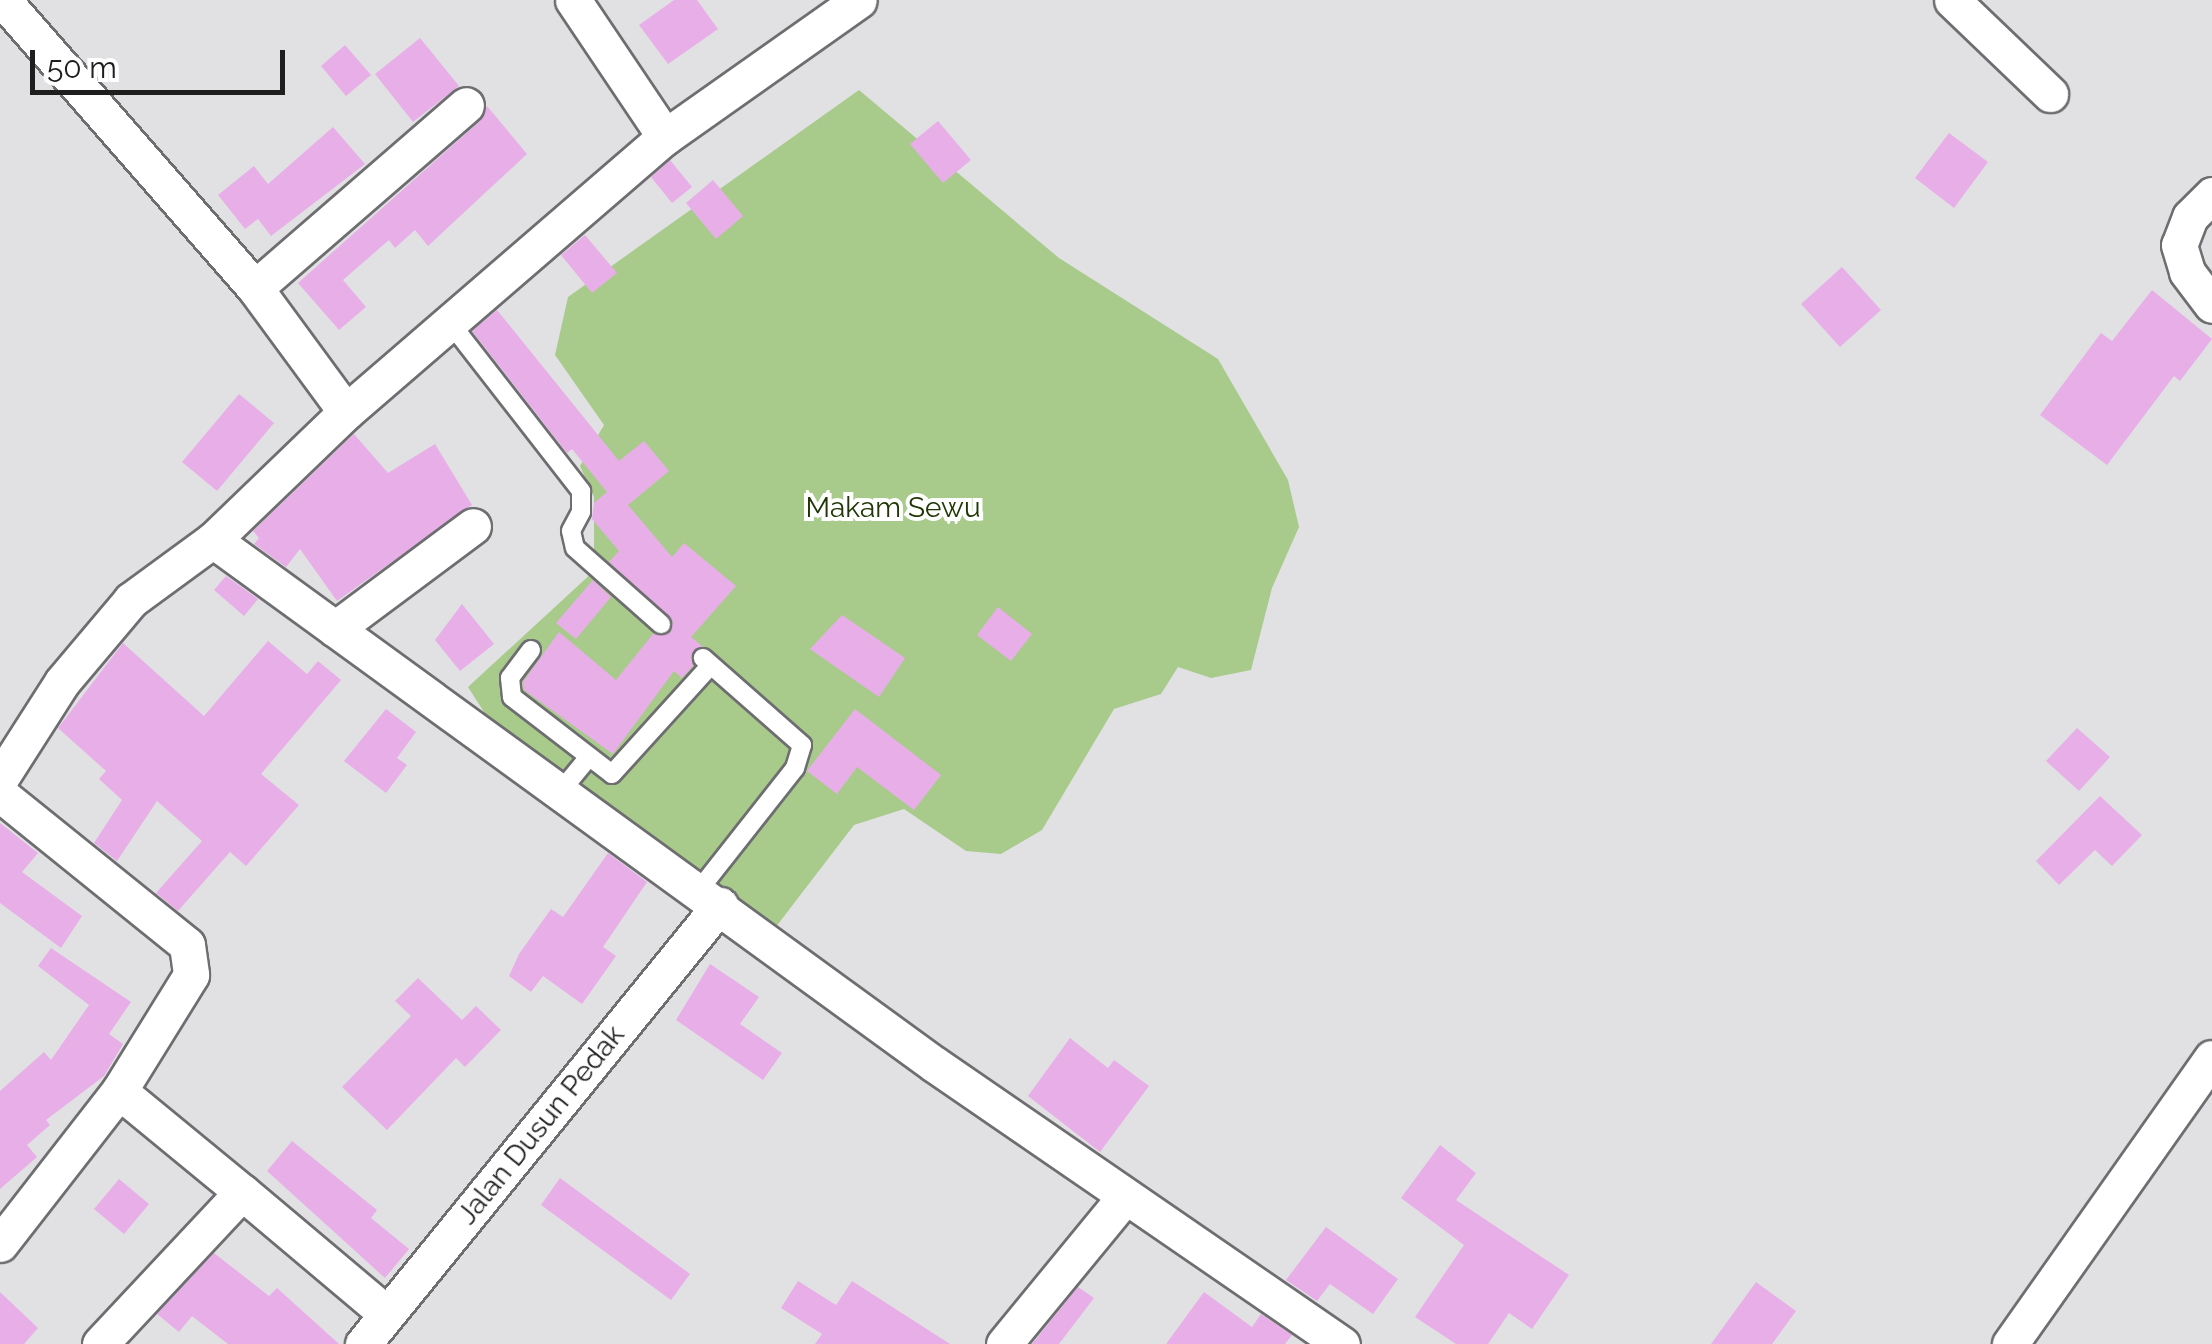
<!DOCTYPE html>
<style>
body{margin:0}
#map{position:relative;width:2212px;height:1344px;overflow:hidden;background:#e1e1e4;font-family:Raleway,sans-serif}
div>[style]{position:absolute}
.green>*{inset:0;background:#a8cb8c}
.building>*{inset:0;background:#e8aee7}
.roads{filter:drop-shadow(2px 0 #6e6e71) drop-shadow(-2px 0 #6e6e71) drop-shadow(0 2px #6e6e71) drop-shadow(0 -2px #6e6e71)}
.service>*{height:18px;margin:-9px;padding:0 9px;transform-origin:9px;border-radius:9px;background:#fff}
.minor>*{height:35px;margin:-17.5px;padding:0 17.5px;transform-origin:17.5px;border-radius:17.5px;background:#fff}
span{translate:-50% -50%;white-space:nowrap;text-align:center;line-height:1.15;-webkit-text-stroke:8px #fff;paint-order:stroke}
.park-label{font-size:28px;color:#203705}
.street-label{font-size:28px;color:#1e1e1e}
.scale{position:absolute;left:30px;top:50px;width:255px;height:45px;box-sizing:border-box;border:5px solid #1e1e1e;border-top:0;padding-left:12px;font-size:30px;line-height:35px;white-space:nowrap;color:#1e1e1e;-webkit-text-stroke:8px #fff;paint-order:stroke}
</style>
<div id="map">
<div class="green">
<i style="clip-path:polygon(859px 90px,1059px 258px,1218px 359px,1288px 480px,1299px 527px,1272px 588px,1251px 670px,1211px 678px,1178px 667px,1161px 694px,1114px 709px,1042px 830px,1001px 854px,966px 851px,904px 809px,854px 825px,772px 932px,587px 790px,498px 734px,468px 687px,594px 571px,594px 497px,580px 466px,604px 425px,555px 355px,568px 297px)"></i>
</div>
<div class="building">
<i style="clip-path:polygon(674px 0,697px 0,718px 29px,668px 64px,639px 25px)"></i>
<i style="clip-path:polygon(420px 38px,459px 86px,413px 122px,375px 74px)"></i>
<i style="clip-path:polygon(345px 45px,371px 75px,346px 96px,321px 66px)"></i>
<i style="clip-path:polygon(487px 106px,527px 154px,428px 246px,415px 230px,395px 248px,389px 240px,343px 280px,366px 307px,339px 330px,298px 283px,480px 121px)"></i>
<i style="clip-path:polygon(938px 121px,971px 160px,943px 183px,910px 144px)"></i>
<i style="clip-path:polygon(333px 127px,365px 164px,271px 236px,258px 219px,245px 229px,218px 195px,254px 166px,268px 184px)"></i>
<i style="clip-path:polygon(1949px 133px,1988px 162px,1954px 208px,1915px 178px)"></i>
<i style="clip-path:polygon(670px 160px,692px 187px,672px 203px,651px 177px)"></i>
<i style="clip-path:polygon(713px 180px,743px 216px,716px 239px,686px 203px)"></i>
<i style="clip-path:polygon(585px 235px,617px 273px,592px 293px,561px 255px)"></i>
<i style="clip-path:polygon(1842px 267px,1881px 310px,1840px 347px,1801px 304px)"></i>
<i style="clip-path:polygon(2152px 290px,2212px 339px,2180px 381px,2174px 376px,2107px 465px,2040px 415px,2101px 333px,2112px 341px)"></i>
<i style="clip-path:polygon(497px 310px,619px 461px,644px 441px,669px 471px,628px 505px,672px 557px,684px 543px,736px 586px,691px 637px,702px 646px,691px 655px,693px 666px,682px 678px,674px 671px,613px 754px,524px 690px,523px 682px,559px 632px,616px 680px,653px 634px,670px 633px,673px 621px,609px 562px,619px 551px,592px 519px,594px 503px,607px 492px,572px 449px,567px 453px,472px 331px)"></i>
<i style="clip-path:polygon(239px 394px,274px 423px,217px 491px,182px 462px)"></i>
<i style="clip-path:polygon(354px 434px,388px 473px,435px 444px,472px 505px,337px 601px,300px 549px,286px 567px,254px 544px,259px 538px,253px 531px)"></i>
<i style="clip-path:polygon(226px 576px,258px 599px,244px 616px,214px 590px)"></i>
<i style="clip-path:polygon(593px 580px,611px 597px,576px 639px,556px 623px)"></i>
<i style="clip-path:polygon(462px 604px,494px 644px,460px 671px,435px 640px)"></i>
<i style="clip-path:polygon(998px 607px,1032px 634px,1011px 661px,977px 635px)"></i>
<i style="clip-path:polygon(842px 615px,905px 658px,879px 697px,810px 649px)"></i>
<i style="clip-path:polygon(268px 641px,307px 674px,318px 661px,341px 680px,261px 774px,299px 805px,246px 866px,230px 852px,178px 911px,156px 893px,202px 841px,157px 801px,117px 861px,94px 843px,122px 800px,99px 779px,106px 771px,58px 728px,123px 643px,204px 716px)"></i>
<i style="clip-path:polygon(386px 709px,416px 732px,397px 758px,407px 765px,386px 793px,344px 761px)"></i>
<i style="clip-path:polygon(855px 709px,941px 775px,914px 810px,857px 767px,837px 794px,807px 771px)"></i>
<i style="clip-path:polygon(2077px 728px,2110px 757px,2079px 791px,2046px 761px)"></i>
<i style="clip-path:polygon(2100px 796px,2142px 835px,2112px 866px,2095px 850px,2059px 885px,2036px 861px)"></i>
<i style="clip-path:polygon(0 823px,38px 853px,22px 872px,82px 916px,61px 948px,0 903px)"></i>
<i style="clip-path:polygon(608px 853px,647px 882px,603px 947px,616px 956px,582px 1004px,543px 976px,531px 992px,509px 976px,519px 954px,551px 909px,563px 917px)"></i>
<i style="clip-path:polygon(51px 948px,131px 1002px,109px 1034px,123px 1044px,104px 1076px,46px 1120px,50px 1125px,27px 1145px,37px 1157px,0 1189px,0 1091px,44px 1052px,51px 1060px,89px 1005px,38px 966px)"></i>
<i style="clip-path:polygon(710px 964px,759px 997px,740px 1024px,782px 1053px,763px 1080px,676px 1020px)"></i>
<i style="clip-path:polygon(418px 978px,462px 1020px,476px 1006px,501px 1030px,465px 1067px,456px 1058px,387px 1130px,342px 1087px,411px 1016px,395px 1001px)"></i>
<i style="clip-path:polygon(1070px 1038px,1108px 1068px,1114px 1060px,1149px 1086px,1100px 1152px,1028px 1096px)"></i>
<i style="clip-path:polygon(292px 1141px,377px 1210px,371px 1218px,409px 1249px,385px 1278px,267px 1171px)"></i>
<i style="clip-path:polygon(1440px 1145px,1476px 1173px,1456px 1200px,1569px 1275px,1532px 1329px,1509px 1313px,1488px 1344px,1456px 1344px,1415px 1317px,1464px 1245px,1401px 1198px)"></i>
<i style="clip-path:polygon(560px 1178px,690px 1274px,671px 1300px,541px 1205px)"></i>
<i style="clip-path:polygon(119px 1179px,149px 1204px,124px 1234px,94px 1209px)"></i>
<i style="clip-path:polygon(1326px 1227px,1398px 1279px,1373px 1314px,1330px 1284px,1317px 1301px,1286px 1280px)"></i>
<i style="clip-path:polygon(214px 1253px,269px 1296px,277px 1288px,339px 1344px,228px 1344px,192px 1316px,179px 1332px,157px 1314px)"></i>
<i style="clip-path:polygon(798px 1281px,836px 1305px,852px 1281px,950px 1344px,815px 1344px,822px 1334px,781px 1308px)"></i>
<i style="clip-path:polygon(1756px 1282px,1796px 1311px,1772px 1344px,1711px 1344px)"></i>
<i style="clip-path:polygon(1078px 1287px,1094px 1298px,1059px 1344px,1032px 1344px)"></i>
<i style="clip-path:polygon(0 1292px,38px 1328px,24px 1344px,0 1344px)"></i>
<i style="clip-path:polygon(1204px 1292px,1252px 1327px,1261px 1314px,1292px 1335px,1285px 1344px,1166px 1344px)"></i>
</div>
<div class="roads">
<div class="service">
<i style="left:448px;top:320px;width:217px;rotate:52.1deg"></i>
<i style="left:581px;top:491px;width:21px;rotate:90deg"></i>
<i style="left:581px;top:512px;width:21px;rotate:118deg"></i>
<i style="left:571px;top:531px;width:17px;rotate:77deg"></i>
<i style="left:575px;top:548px;width:115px;rotate:41.5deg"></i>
<i style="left:531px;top:650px;width:35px;rotate:127deg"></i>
<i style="left:510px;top:678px;width:19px;rotate:84deg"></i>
<i style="left:512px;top:697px;width:126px;rotate:37.6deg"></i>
<i style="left:612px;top:774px;width:146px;rotate:-47.8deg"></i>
<i style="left:560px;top:792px;width:44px;rotate:-50.5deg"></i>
<i style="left:699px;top:890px;width:155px;rotate:-51.8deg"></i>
<i style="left:795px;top:768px;width:24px;rotate:-73deg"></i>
<i style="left:802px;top:745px;width:132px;rotate:-138.7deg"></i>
</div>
<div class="minor">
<i style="left:573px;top:0;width:165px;rotate:56.1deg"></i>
<i style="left:1952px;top:0;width:136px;rotate:43.8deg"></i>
<i style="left:2212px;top:195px;width:31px;rotate:135deg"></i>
<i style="left:2190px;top:217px;width:30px;rotate:111deg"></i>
<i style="left:2179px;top:245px;width:28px;rotate:73deg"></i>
<i style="left:2187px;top:272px;width:41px;rotate:52.9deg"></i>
<i style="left:255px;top:288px;width:279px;rotate:-40.9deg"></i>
<i style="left:346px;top:412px;width:421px;rotate:-40.8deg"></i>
<i style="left:665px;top:137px;width:237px;rotate:-35.2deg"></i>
<i style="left:213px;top:540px;width:891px;rotate:36.01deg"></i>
<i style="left:934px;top:1064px;width:495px;rotate:34.5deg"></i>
<i style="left:335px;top:629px;width:172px;rotate:-36.7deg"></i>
<i style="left:0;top:779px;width:115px;rotate:-57.4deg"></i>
<i style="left:62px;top:682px;width:107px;rotate:-49.9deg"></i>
<i style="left:131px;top:600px;width:102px;rotate:-36.2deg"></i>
<i style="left:213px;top:540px;width:185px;rotate:-43.9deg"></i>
<i style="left:346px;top:412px;width:154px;rotate:-126.3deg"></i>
<i style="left:255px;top:288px;width:383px;rotate:-131.2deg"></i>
<i style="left:0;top:794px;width:240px;rotate:38.9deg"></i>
<i style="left:187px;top:945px;width:30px;rotate:82deg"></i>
<i style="left:191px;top:975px;width:137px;rotate:121.8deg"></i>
<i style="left:119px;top:1091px;width:159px;rotate:39.4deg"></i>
<i style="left:0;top:1244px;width:194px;rotate:-52.1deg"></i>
<i style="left:100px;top:1344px;width:208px;rotate:-46.9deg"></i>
<i style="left:242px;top:1192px;width:189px;rotate:40.1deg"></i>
<i style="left:363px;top:1344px;width:566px;rotate:-50.88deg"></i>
<i style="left:1004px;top:1344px;width:189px;rotate:-50.6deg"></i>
<i style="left:2010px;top:1344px;width:350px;rotate:-54.8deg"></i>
</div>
</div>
<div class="park-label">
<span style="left:893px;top:508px">Makam Sewu</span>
</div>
<div class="street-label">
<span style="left:541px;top:1125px;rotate:-51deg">Jalan Dusun Pedak</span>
</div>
<div class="scale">50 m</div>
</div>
